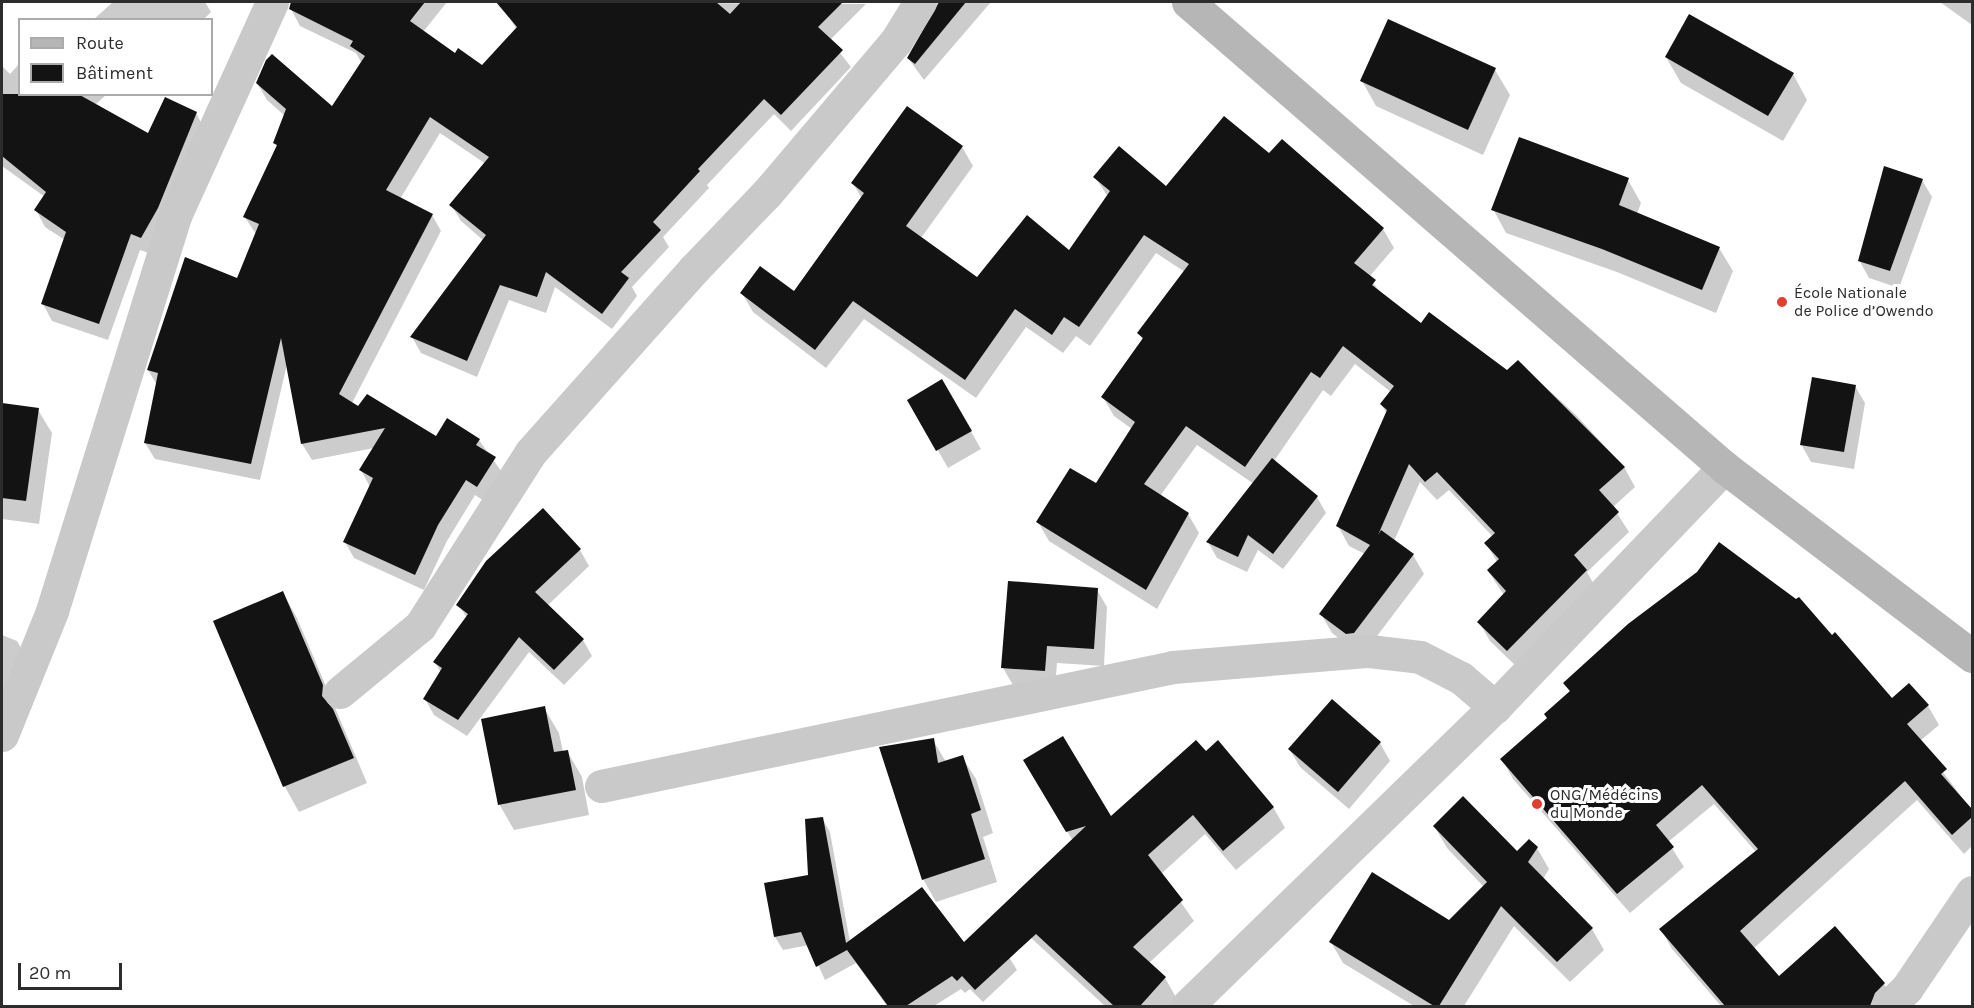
<!DOCTYPE html>
<meta charset="utf-8">
<style>
body{margin:0}
#map{position:relative;width:1974px;height:1008px;overflow:hidden;background:#fff;font-family:Karla,sans-serif}
div>[style]{position:absolute}
[style*='--x']{left:calc(var(--x)*1px);top:calc(var(--y)*1px);width:calc(var(--w)*1px);rotate:calc(var(--a)*1deg)}
.shadow>*{inset:0;background:#0003}
.building>*{inset:0;background:#131313}
.street>*{height:33px;margin:-16.5px;padding:0 16.5px;transform-origin:16.5px;border-radius:16.5px;background:#c9c9c9}
.secondary>*{height:33px;margin:-16.5px;padding:0 16.5px;transform-origin:16.5px;border-radius:16.5px;background:#b6b6b6}
.dots>*{width:16px;height:16px;translate:-50% -50%;box-sizing:border-box;border:3px solid #fff;border-radius:50%}
span{translate:-50% -50%;white-space:nowrap;text-align:center;line-height:1.15;-webkit-text-stroke:6px #fff;paint-order:stroke}
.poi-label{font-size:16px;color:#2c2c2c}
.left{translate:0 -50%;text-align:left}
.frame{position:absolute;inset:0;border:3px solid #2c2c2c;pointer-events:none}
.legend{position:absolute;left:18px;top:18px;width:195px;height:78px;box-sizing:border-box;background:#fff;border:2px solid #ababab;margin:0;padding:8px 10px;list-style:none;font-size:18px;color:#2c2c2c}
.legend li{display:flex;align-items:center;gap:12px;height:30px}
.legend b{width:30px;border:2px solid #ababab}
.scale{position:absolute;left:18px;top:963px;width:104px;height:27px;box-sizing:border-box;border:3px solid #2c2c2c;border-top:0;padding-left:8px;font-size:18px;line-height:21px;white-space:nowrap;color:#2c2c2c;-webkit-text-stroke:4px #fff;paint-order:stroke}
</style>
<div id="map">
<div class="shadow">
<div style="clip-path:polygon(113px 2px,205px 2px,211px 12px,203px 20px,93px 20px)"></div>
<div style="clip-path:polygon(292px 2px,447px 2px,423px 32px,455px 55px,482px 67px,517px 30px,503px 8px,510px 2px,866px 4px,830px 40px,851px 67px,791px 131px,774px 114px,707px 185px,709px 188px,663px 237px,669px 247px,632px 287px,637px 296px,612px 329px,555px 287px,546px 313px,509px 300px,477px 377px,421px 353px,412px 337px,484px 241px,461px 221px,451px 205px,486px 164px,440px 133px,400px 199px,432px 215px,441px 231px,352px 403px,437px 438px,479px 440px,504px 475px,487px 503px,475px 495px,447px 541px,424px 590px,354px 558px,345px 542px,370px 487px,361px 470px,374px 448px,312px 460px,302px 444px,287px 364px,260px 480px,155px 459px,145px 443px,157px 385px,148px 370px,237px 280px,256px 234px,244px 216px,278px 148px,275px 143px,285px 116px,267px 100px,257px 83px,333px 108px,361px 62px,356px 53px,300px 26px,291px 9px)"></div>
<div style="clip-path:polygon(938px 2px,991px 2px,924px 80px,908px 58px,937px 12px)"></div>
<div style="clip-path:polygon(1940px 2px,1972px 2px,1972px 25px)"></div>
<div style="clip-path:polygon(1389px 21px,1495px 70px,1510px 95px,1483px 155px,1376px 106px,1362px 81px)"></div>
<div style="clip-path:polygon(1666px 57px,1793px 74px,1807px 100px,1783px 141px,1681px 83px)"></div>
<div style="clip-path:polygon(20px 63px,20px 94px,107px 94px,95px 105px,149px 136px,196px 113px,205px 130px,151px 254px,140px 250px,108px 340px,52px 321px,43px 304px,65px 240px,45px 227px,36px 210px,45px 197px,2px 166px,2px 66px,10px 74px)"></div>
<div style="clip-path:polygon(1282px 141px,1383px 229px,1394px 248px,1369px 277px,1382px 295px,1422px 325px,1507px 372px,1518px 362px,1576px 415px,1624px 467px,1635px 487px,1613px 507px,1629px 532px,1587px 572px,1597px 590px,1519px 669px,1490px 641px,1479px 622px,1504px 595px,1488px 571px,1497px 562px,1486px 543px,1493px 537px,1449px 490px,1437px 500px,1420px 482px,1394px 541px,1413px 555px,1424px 574px,1365px 652px,1358px 653px,1332px 633px,1321px 614px,1365px 554px,1349px 546px,1338px 526px,1387px 414px,1381px 404px,1391px 392px,1355px 364px,1331px 396px,1323px 390px,1274px 461px,1317px 497px,1326px 513px,1283px 569px,1258px 550px,1247px 572px,1217px 558px,1208px 542px,1254px 484px,1197px 445px,1160px 496px,1188px 514px,1199px 533px,1157px 609px,1049px 541px,1038px 522px,1097px 485px,1132px 429px,1114px 416px,1103px 397px,1143px 341px,1139px 333px,1185px 272px,1156px 253px,1090px 346px,1076px 336px,1063px 353px,1026px 327px,976px 398px,864px 319px,826px 368px,753px 312px,742px 293px,794px 293px,862px 199px,853px 183px,962px 147px,973px 166px,921px 238px,978px 279px,1070px 252px,1108px 197px,1095px 177px,1167px 188px,1269px 155px)"></div>
<div style="clip-path:polygon(1628px 180px,1641px 203px,1637px 214px,1719px 248px,1733px 271px,1716px 313px,1617px 272px,1506px 233px,1493px 209px)"></div>
<div style="clip-path:polygon(1922px 180px,1932px 197px,1899px 288px,1869px 278px,1859px 260px)"></div>
<div style="clip-path:polygon(942px 381px,981px 449px,948px 468px,909px 400px)"></div>
<div style="clip-path:polygon(1855px 386px,1865px 403px,1854px 469px,1811px 462px,1801px 444px)"></div>
<div style="clip-path:polygon(2px 405px,38px 410px,52px 433px,39px 524px,2px 519px)"></div>
<div style="clip-path:polygon(580px 550px,589px 566px,547px 606px,583px 640px,592px 656px,564px 685px,529px 652px,467px 736px,434px 715px,425px 699px,441px 673px,435px 662px,467px 618px,460px 607px)"></div>
<div style="clip-path:polygon(1097px 590px,1107px 607px,1104px 666px,1057px 663px,1055px 688px,1013px 685px,1003px 668px)"></div>
<div style="clip-path:polygon(283px 593px,297px 618px,367px 783px,299px 812px,285px 787px,215px 622px)"></div>
<div style="clip-path:polygon(2px 635px,17px 641px,27px 658px,2px 708px)"></div>
<div style="clip-path:polygon(1565px 684px,1928px 706px,1939px 725px,1920px 741px,1972px 811px,1972px 846px,1964px 854px,1917px 800px,1753px 949px,1778px 978px,1884px 984px,1895px 1004px,1893px 1006px,1721px 1006px,1672px 949px,1661px 929px,1756px 852px,1714px 804px,1668px 842px,1684px 867px,1630px 913px,1513px 779px,1502px 759px,1548px 719px,1570px 692px)"></div>
<div style="clip-path:polygon(1332px 702px,1380px 743px,1390px 761px,1349px 809px,1300px 767px,1290px 750px)"></div>
<div style="clip-path:polygon(544px 708px,559px 733px,563px 752px,567px 751px,582px 777px,589px 815px,514px 830px,499px 804px)"></div>
<div style="clip-path:polygon(933px 740px,946px 762px,962px 757px,976px 779px,993px 833px,983px 837px,997px 882px,936px 902px,923px 879px)"></div>
<div style="clip-path:polygon(1206px 753px,1273px 807px,1285px 828px,1236px 870px,1205px 834px,1161px 874px,1194px 921px,1149px 963px,1165px 978px,1177px 999px,1170px 1006px,1105px 1006px,1017px 925px,1073px 841px,1037px 781px,1111px 818px)"></div>
<div style="clip-path:polygon(822px 818px,830px 832px,850px 942px,964px 945px,1009px 957px,1017px 970px,983px 1002px,970px 989px,965px 993px,961px 989px,934px 1006px,887px 1006px,856px 963px,825px 980px,809px 945px,783px 950px,775px 937px,766px 885px,810px 876px)"></div>
<div style="clip-path:polygon(1434px 826px,1517px 853px,1537px 848px,1549px 869px,1543px 879px,1592px 929px,1604px 950px,1570px 982px,1514px 926px,1464px 1006px,1414px 1006px,1343px 963px,1331px 942px,1449px 922px,1484px 887px,1447px 848px)"></div>
</div>
<div class="building">
<div style="clip-path:polygon(291px 2px,425px 2px,410px 21px,455px 53px,458px 48px,482px 65px,517px 27px,496px 2px,716px 2px,730px 14px,741px 2px,843px 2px,818px 27px,843px 50px,781px 115px,764px 99px,698px 169px,700px 171px,653px 222px,661px 230px,621px 272px,629px 278px,602px 314px,546px 272px,537px 297px,500px 285px,467px 361px,410px 337px,486px 235px,449px 205px,489px 157px,430px 117px,386px 190px,433px 214px,339px 394px,358px 406px,367px 394px,436px 436px,447px 418px,480px 439px,476px 445px,496px 457px,477px 487px,466px 480px,438px 525px,415px 575px,343px 542px,373px 478px,359px 470px,385px 428px,301px 444px,281px 338px,251px 464px,144px 443px,158px 373px,147px 370px,185px 257px,237px 278px,259px 224px,243px 217px,277px 145px,273px 143px,286px 109px,256px 83px,266px 60px,272px 54px,332px 106px,365px 56px,350px 46px,353px 41px,289px 9px)"></div>
<div style="clip-path:polygon(939px 2px,966px 2px,915px 64px,907px 58px)"></div>
<div style="clip-path:polygon(1689px 14px,1794px 73px,1768px 116px,1665px 57px)"></div>
<div style="clip-path:polygon(1388px 19px,1496px 68px,1468px 130px,1360px 81px)"></div>
<div style="clip-path:polygon(2px 94px,78px 94px,148px 133px,165px 97px,197px 112px,158px 208px,141px 238px,131px 234px,99px 324px,41px 304px,66px 232px,34px 210px,46px 192px,2px 156px)"></div>
<div style="clip-path:polygon(907px 106px,963px 146px,906px 226px,977px 277px,1027px 215px,1069px 250px,1110px 191px,1093px 177px,1119px 146px,1166px 186px,1224px 116px,1269px 153px,1282px 139px,1384px 228px,1354px 263px,1376px 280px,1372px 285px,1421px 323px,1429px 312px,1507px 370px,1518px 360px,1625px 467px,1599px 490px,1619px 512px,1574px 555px,1587px 570px,1507px 651px,1477px 622px,1506px 591px,1487px 570px,1499px 559px,1484px 543px,1495px 533px,1437px 472px,1425px 482px,1409px 464px,1378px 535px,1381px 530px,1414px 554px,1354px 633px,1346px 634px,1319px 614px,1370px 545px,1336px 526px,1387px 410px,1380px 404px,1394px 386px,1343px 346px,1320px 378px,1311px 372px,1245px 467px,1186px 426px,1144px 484px,1189px 513px,1146px 590px,1036px 522px,1070px 468px,1096px 483px,1135px 422px,1101px 397px,1143px 338px,1137px 333px,1189px 264px,1144px 235px,1079px 327px,1064px 317px,1052px 335px,1015px 309px,965px 380px,853px 301px,815px 350px,740px 293px,760px 266px,794px 291px,864px 193px,851px 183px)"></div>
<div style="clip-path:polygon(1519px 137px,1629px 178px,1619px 205px,1720px 247px,1702px 290px,1602px 249px,1491px 210px)"></div>
<div style="clip-path:polygon(1884px 166px,1923px 179px,1890px 271px,1858px 261px)"></div>
<div style="clip-path:polygon(1812px 377px,1856px 385px,1844px 452px,1800px 445px)"></div>
<div style="clip-path:polygon(942px 379px,972px 431px,936px 451px,907px 400px)"></div>
<div style="clip-path:polygon(2px 403px,39px 408px,26px 501px,2px 498px)"></div>
<div style="clip-path:polygon(1272px 458px,1318px 496px,1273px 554px,1248px 535px,1238px 557px,1206px 542px)"></div>
<div style="clip-path:polygon(543px 508px,581px 549px,535px 592px,584px 639px,554px 670px,519px 637px,458px 720px,423px 699px,442px 668px,433px 662px,468px 614px,456px 605px,486px 561px)"></div>
<div style="clip-path:polygon(1719px 542px,1796px 599px,1799px 597px,1832px 635px,1835px 632px,1892px 698px,1909px 683px,1929px 705px,1907px 724px,1947px 769px,1941px 774px,1972px 809px,1972px 817px,1952px 835px,1905px 781px,1740px 931px,1779px 976px,1835px 926px,1885px 983px,1875px 993px,1870px 1006px,1725px 1006px,1659px 929px,1758px 849px,1702px 785px,1656px 825px,1674px 847px,1617px 894px,1500px 759px,1547px 718px,1544px 714px,1570px 691px,1563px 683px,1628px 624px,1697px 572px)"></div>
<div style="clip-path:polygon(1008px 581px,1098px 588px,1094px 649px,1047px 646px,1045px 671px,1001px 668px)"></div>
<div style="clip-path:polygon(283px 591px,323px 685px,322px 696px,333px 709px,354px 758px,283px 787px,213px 621px)"></div>
<div style="clip-path:polygon(1332px 699px,1381px 742px,1338px 792px,1288px 749px)"></div>
<div style="clip-path:polygon(545px 706px,554px 752px,568px 750px,576px 790px,498px 805px,481px 719px)"></div>
<div style="clip-path:polygon(1063px 736px,1111px 816px,1196px 740px,1206px 751px,1218px 740px,1274px 807px,1223px 851px,1193px 815px,1148px 855px,1183px 900px,1133px 947px,1166px 977px,1140px 1006px,1114px 1006px,1036px 934px,975px 990px,962px 976px,957px 981px,952px 976px,906px 1006px,888px 1006px,847px 950px,816px 967px,801px 932px,774px 937px,764px 883px,808px 875px,805px 819px,823px 817px,846px 943px,922px 887px,964px 942px,1086px 826px,1066px 832px,1023px 760px)"></div>
<div style="clip-path:polygon(934px 738px,938px 763px,963px 755px,981px 810px,971px 814px,985px 859px,922px 880px,879px 747px)"></div>
<div style="clip-path:polygon(1463px 796px,1517px 851px,1529px 839px,1538px 847px,1528px 862px,1593px 928px,1557px 962px,1501px 906px,1439px 1006px,1434px 1006px,1329px 942px,1372px 872px,1449px 920px,1487px 882px,1433px 826px)"></div>
</div>
<div class="street">
<div style="--x:340;--y:692;--w:104;--a:-39.5"></div>
<div style="--x:420;--y:626;--w:206;--a:-57.5"></div>
<div style="--x:531;--y:452;--w:245;--a:-48.3"></div>
<div style="--x:694;--y:269;--w:105;--a:-46.2"></div>
<div style="--x:767;--y:193;--w:199;--a:-49.7"></div>
<div style="--x:896;--y:41;--w:46;--a:-58.4"></div>
<div style="--x:2;--y:735;--w:134;--a:-68"></div>
<div style="--x:52;--y:611;--w:414;--a:-72.7"></div>
<div style="--x:175;--y:216;--w:235;--a:-65.6"></div>
<div style="--x:601;--y:786;--w:584;--a:-11.75"></div>
<div style="--x:1173;--y:667;--w:197;--a:-4.7"></div>
<div style="--x:1369;--y:651;--w:51;--a:6.7"></div>
<div style="--x:1420;--y:657;--w:46;--a:27.1"></div>
<div style="--x:1461;--y:678;--w:45;--a:40.5"></div>
<div style="--x:1187;--y:1006;--w:429;--a:-44.2"></div>
<div style="--x:1495;--y:707;--w:332;--a:-46.3"></div>
<div style="--x:1888;--y:1006;--w:26;--a:-43"></div>
<div style="--x:1907;--y:988;--w:116;--a:-55.9"></div>
</div>
<div class="secondary">
<div style="--x:1188;--y:2;--w:710;--a:40.94"></div>
<div style="--x:1724;--y:467;--w:312;--a:37.3"></div>
</div>
<div class="dots">
<div style="left:1782px;top:302px;background:#e23e2e"></div>
<div style="left:1537px;top:804px;background:#e23e2e"></div>
</div>
<div class="poi-label">
<span class="left" style="left:1794px;top:302px">École Nationale<br>de Police d’Owendo</span>
<span class="left" style="left:1550px;top:804px">ONG/Médécins<br>du Monde</span>
</div>
<div class="frame"></div>
<ul class="legend">
<li><b style="height:8px;background:#b6b6b6"></b>Route</li>
<li><b style="height:16px;background:#131313"></b>Bâtiment</li>
</ul>
<div class="scale">20 m</div>
</div>
